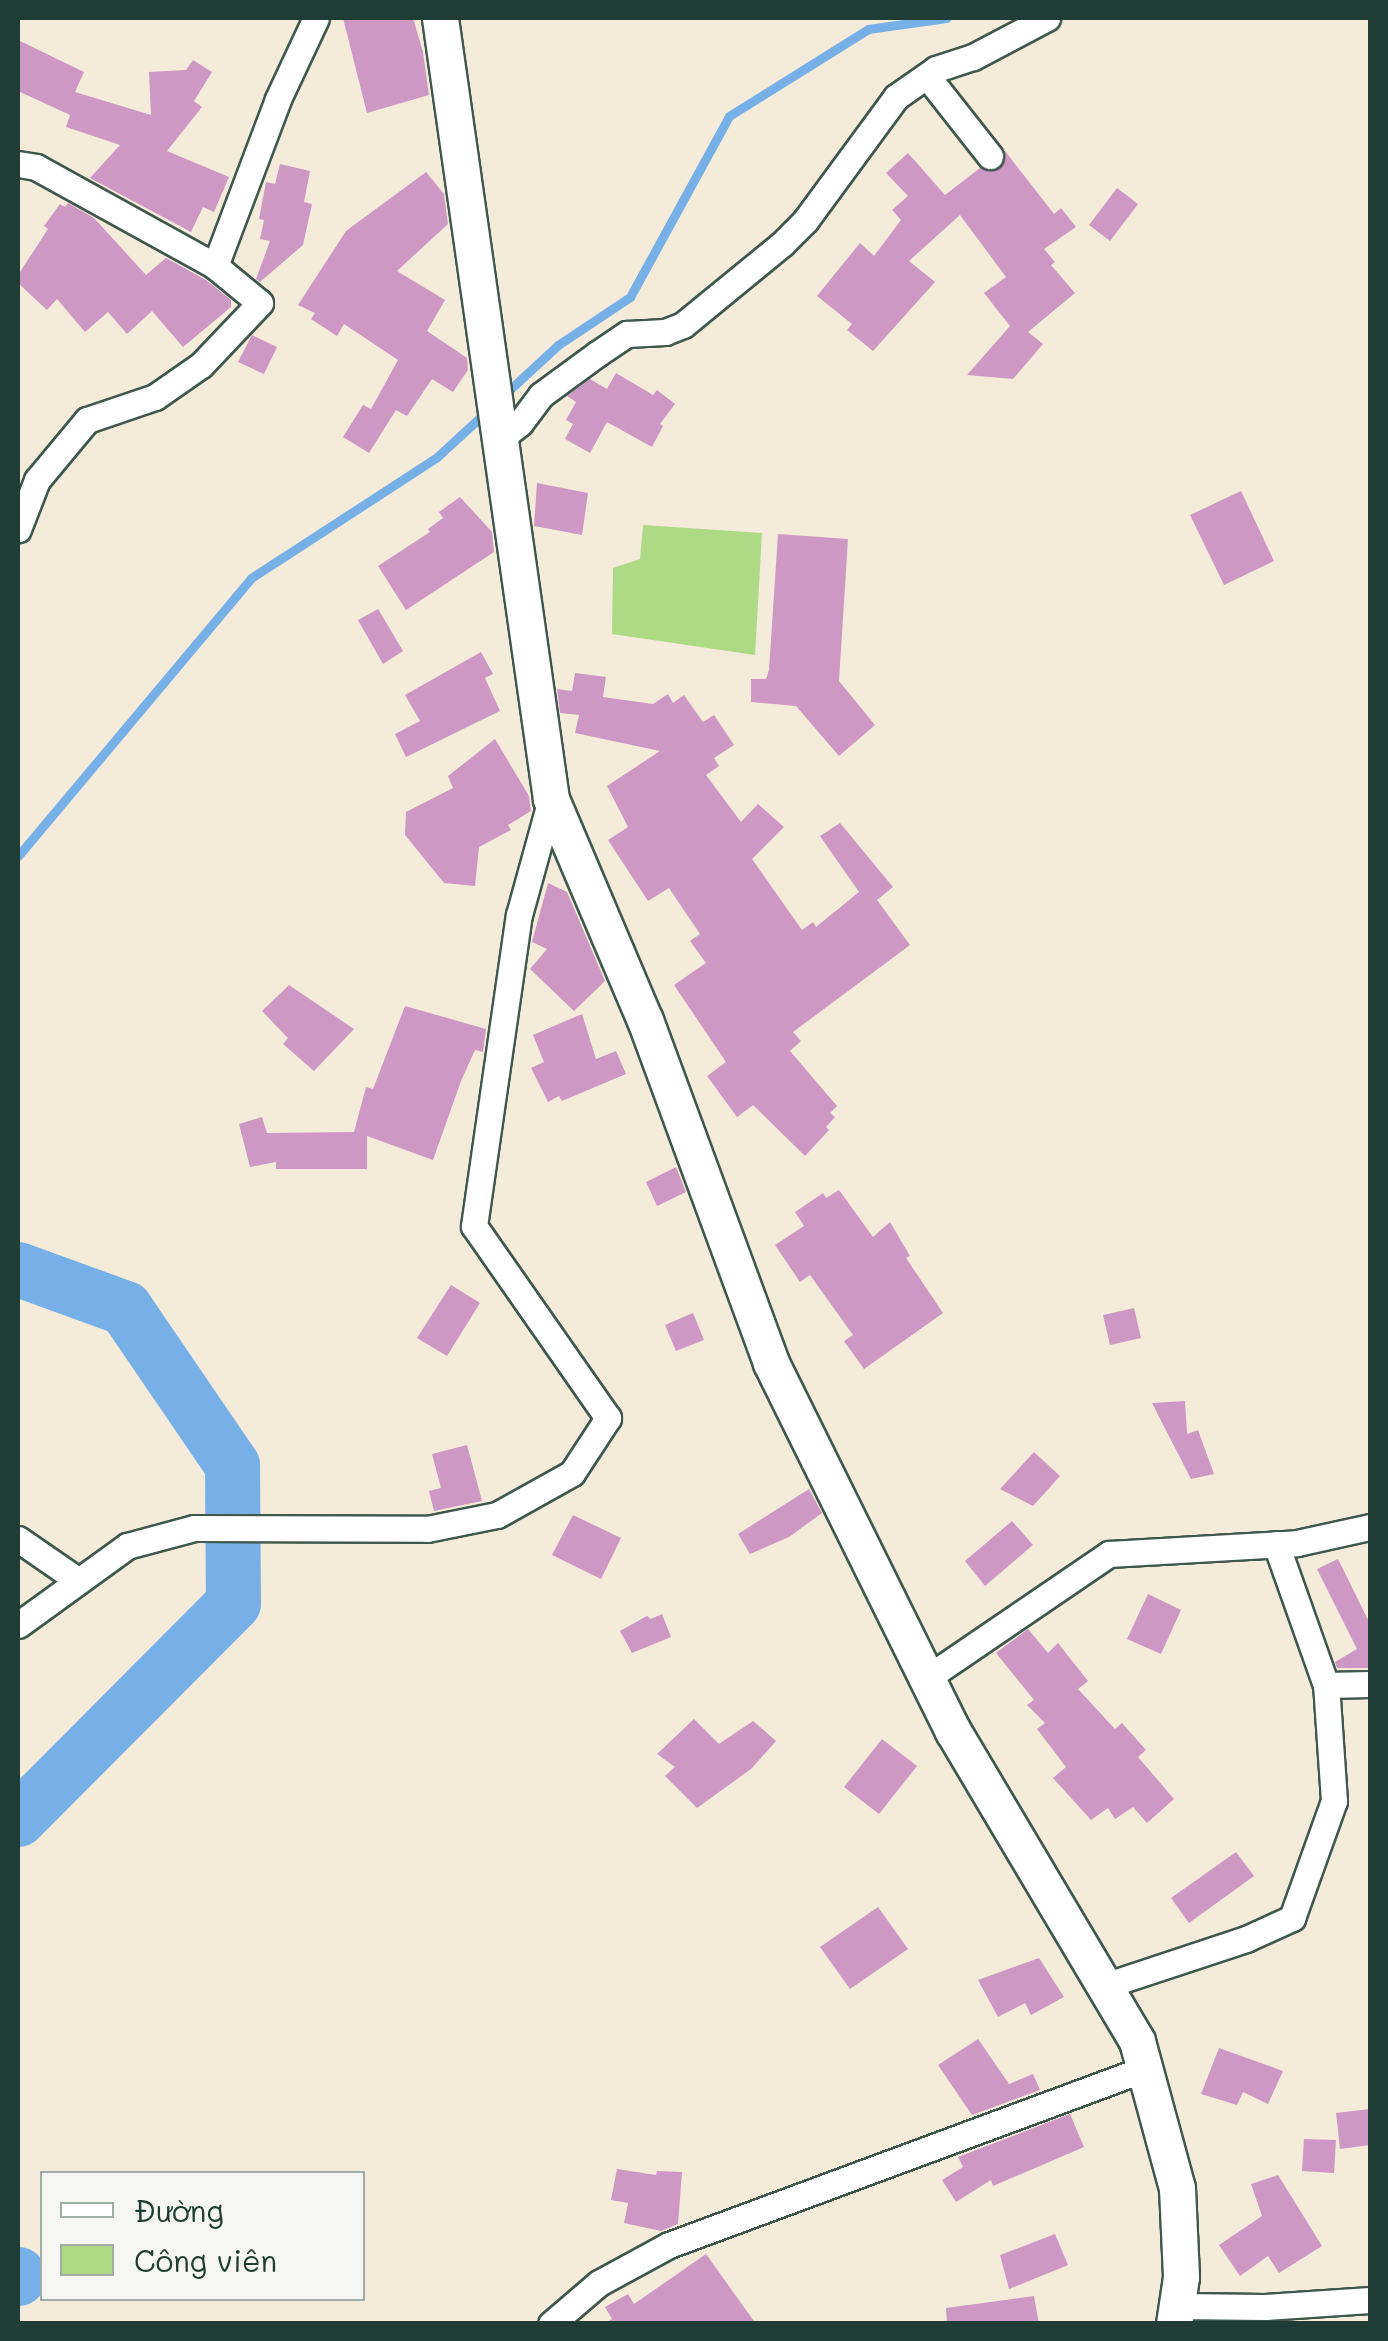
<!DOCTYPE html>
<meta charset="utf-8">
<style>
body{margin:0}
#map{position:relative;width:1388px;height:2341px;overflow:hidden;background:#f4ebda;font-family:Mali,sans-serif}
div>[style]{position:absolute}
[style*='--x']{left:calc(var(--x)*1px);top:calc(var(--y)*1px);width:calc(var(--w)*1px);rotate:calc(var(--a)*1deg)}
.green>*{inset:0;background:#aed985}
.stream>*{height:9px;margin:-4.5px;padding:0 4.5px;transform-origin:4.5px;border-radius:4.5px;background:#77b0e7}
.river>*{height:55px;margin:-27.5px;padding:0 27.5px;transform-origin:27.5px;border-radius:27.5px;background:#77b0e7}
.building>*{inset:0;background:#ce98c4}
.roads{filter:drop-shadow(2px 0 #3f574d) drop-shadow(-2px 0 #3f574d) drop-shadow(0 2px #3f574d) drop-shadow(0 -2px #3f574d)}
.street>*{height:25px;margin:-12.5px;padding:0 12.5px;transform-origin:12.5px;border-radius:12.5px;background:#fff}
.secondary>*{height:35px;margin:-17.5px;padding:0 17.5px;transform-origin:17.5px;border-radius:17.5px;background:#fff}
span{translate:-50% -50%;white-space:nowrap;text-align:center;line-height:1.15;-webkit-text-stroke:8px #f6f6f2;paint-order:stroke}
.frame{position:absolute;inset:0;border:20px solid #1f3d34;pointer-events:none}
.legend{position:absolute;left:40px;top:2171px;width:325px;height:130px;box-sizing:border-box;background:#f6f6f2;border:2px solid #a0aca6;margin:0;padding:12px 18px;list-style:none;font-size:30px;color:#1f3d34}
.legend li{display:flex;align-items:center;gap:20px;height:50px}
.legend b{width:50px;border:2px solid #a0aca6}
</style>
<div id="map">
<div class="green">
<div style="clip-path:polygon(643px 525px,762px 533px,755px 655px,612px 634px,613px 568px,640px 559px)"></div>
</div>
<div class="stream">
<div style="--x:505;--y:394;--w:72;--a:-42.8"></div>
<div style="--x:558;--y:345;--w:87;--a:-33.7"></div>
<div style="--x:630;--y:297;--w:206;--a:-61.3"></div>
<div style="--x:729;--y:116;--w:164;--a:-32"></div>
<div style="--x:868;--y:29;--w:79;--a:-8"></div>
<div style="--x:18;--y:856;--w:363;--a:-50"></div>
<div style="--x:251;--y:578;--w:222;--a:-33"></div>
<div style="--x:437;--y:457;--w:67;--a:-42.6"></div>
</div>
<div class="river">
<div style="--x:18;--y:1269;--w:114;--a:20"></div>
<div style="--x:125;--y:1308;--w:190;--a:55.7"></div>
<div style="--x:232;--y:1465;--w:138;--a:89.6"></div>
<div style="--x:233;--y:1603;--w:305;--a:134.9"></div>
<div style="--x:18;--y:2274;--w:4;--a:90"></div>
</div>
<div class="building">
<div style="clip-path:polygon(343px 18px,413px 18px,423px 52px,429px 95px,367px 113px)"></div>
<div style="clip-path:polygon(18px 40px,84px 72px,75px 92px,151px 115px,149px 72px,186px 70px,193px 60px,212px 72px,194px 101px,202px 107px,167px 151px,229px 177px,214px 212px,203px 207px,191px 232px,90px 178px,120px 145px,66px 127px,70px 115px,18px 91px)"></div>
<div style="clip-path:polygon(1005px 151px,1054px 214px,1061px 208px,1076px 227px,1044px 249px,1055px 262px,1051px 265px,1075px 293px,1028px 332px,1043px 344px,1013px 379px,967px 375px,1010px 326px,984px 293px,1006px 277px,960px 215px,909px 261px,935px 282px,873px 351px,847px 330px,852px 324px,817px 296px,860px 243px,874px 256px,901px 220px,892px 210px,908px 196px,886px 173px,908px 153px,945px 195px,980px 168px,999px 169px)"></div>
<div style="clip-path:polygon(280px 164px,310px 171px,304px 202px,312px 204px,303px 245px,260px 282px,256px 279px,270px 241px,260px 239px,264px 220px,259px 219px,266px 182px,275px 184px)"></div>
<div style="clip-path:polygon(426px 172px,444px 194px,448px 224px,397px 271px,445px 300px,427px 331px,467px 358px,468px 370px,453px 392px,432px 379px,407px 416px,396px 410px,369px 453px,343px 437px,363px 405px,371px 409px,398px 360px,344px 324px,337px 336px,311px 319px,315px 313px,298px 305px,346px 231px)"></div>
<div style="clip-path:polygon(1117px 188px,1138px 204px,1110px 241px,1089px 225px)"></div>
<div style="clip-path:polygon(68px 203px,94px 218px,146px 275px,166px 258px,206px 280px,231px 300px,231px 307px,183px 347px,152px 311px,127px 334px,108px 312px,85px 332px,57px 299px,47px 310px,18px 283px,18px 275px,48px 229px,44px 226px,60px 204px,65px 207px)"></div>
<div style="clip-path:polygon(252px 335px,277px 347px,264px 374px,238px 362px)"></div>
<div style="clip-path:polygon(616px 373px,653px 395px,657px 390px,675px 404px,660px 424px,663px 426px,652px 447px,607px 422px,590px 453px,565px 439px,573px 424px,566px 420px,576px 402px,567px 396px,590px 379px,607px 389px)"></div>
<div style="clip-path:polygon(537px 483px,588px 493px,582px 535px,534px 526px)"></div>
<div style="clip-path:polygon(1241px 491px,1274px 561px,1224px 585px,1190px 515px)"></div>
<div style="clip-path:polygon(460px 497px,492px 532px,494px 552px,406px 610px,378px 566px,430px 532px,428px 529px,443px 518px,439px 512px)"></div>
<div style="clip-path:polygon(778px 534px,848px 539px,839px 681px,875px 725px,839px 756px,796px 706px,751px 702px,751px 679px,766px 679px,769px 670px)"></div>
<div style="clip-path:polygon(378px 609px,403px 651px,383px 664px,358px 620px)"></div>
<div style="clip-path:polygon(481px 652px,493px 674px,485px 678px,500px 711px,406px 757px,395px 734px,420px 721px,405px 695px)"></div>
<div style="clip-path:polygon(575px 673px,606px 677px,603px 697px,653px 704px,668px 694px,673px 703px,684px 695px,703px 722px,714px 715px,734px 745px,714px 758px,719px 766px,706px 775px,741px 822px,758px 804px,784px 827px,752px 859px,802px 930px,813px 922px,816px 927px,859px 892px,820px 836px,840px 823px,893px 887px,877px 900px,910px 945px,793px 1032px,801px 1041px,790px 1051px,837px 1106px,830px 1113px,835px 1117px,826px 1127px,829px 1130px,805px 1156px,753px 1105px,737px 1117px,707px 1076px,726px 1062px,674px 985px,706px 963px,690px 941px,700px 934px,669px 888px,648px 901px,608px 840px,628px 827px,607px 786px,660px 751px,575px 733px,579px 715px,560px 713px,557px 689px,572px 691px)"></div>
<div style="clip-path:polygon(495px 739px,529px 796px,531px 811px,508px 825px,511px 830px,479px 847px,475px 886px,444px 883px,405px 835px,406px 812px,453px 788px,448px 776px)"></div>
<div style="clip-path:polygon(548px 883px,567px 892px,605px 981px,574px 1011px,530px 969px,547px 949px,532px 942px)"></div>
<div style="clip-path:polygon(289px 985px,354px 1029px,314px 1071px,283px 1044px,288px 1038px,262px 1011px)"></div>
<div style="clip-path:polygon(405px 1006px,486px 1029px,483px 1052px,475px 1050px,461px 1081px,433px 1160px,367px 1136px,367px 1169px,276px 1169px,276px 1162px,250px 1167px,239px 1124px,262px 1117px,267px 1133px,354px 1132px,366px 1087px,373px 1089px)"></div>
<div style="clip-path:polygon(582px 1014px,596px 1059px,616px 1051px,626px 1074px,562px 1101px,559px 1096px,548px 1102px,531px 1068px,544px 1062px,533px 1035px)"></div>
<div style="clip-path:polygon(676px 1167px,686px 1192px,657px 1206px,646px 1182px)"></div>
<div style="clip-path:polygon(839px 1190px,873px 1237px,890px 1222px,910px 1256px,906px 1258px,943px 1313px,864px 1369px,844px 1341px,853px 1335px,810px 1275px,800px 1282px,775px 1245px,804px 1226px,795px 1212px,823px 1193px,826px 1198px)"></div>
<div style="clip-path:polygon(451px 1285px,480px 1303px,447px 1356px,417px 1338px)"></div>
<div style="clip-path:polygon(1134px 1308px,1141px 1338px,1110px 1345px,1103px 1315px)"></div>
<div style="clip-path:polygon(693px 1313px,704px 1340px,676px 1351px,665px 1325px)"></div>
<div style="clip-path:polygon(1185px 1401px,1187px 1434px,1198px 1430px,1214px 1474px,1191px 1479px,1152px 1403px)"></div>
<div style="clip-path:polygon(467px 1445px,482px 1501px,434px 1511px,429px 1491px,441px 1488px,432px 1454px)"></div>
<div style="clip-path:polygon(1034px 1452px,1060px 1476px,1033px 1506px,1000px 1489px)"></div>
<div style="clip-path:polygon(809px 1489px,822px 1513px,789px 1537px,750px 1554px,738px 1534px)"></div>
<div style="clip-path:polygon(573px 1515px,621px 1538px,601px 1579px,552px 1555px)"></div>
<div style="clip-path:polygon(1012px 1521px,1033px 1545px,985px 1586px,965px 1561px)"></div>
<div style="clip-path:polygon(1338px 1559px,1370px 1624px,1370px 1668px,1337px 1668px,1335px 1662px,1357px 1649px,1317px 1569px)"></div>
<div style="clip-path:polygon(1148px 1594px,1181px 1610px,1161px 1654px,1127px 1639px)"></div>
<div style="clip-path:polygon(662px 1614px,671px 1637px,632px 1653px,620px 1631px,647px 1616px,651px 1619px)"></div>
<div style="clip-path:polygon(1028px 1629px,1048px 1653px,1058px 1643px,1088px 1681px,1078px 1689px,1115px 1729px,1122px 1723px,1146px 1750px,1138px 1757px,1174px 1799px,1147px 1823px,1133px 1807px,1115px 1819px,1108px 1808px,1091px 1820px,1053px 1778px,1066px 1767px,1037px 1729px,1045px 1723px,1027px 1705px,1034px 1700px,996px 1653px)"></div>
<div style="clip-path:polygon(694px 1719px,719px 1744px,753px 1721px,776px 1741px,751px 1769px,697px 1808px,665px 1776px,675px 1767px,657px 1754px)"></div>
<div style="clip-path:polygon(882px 1739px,917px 1766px,879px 1814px,844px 1787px)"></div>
<div style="clip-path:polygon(1236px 1852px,1254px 1876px,1189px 1923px,1171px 1898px)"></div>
<div style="clip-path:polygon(878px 1907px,908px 1949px,850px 1989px,820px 1947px)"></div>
<div style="clip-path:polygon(1039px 1958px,1064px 1997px,1031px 2015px,1025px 2003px,998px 2017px,978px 1980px)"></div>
<div style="clip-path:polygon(978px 2039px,1009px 2084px,1033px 2074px,1040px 2090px,972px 2115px,938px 2065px)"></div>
<div style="clip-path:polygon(1219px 2048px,1283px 2071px,1268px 2104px,1243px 2092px,1237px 2105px,1201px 2094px)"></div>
<div style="clip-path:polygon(1370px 2109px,1370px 2145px,1340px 2149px,1336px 2113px)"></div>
<div style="clip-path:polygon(1070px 2114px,1084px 2147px,993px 2186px,991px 2180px,956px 2202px,942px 2180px,963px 2167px,958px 2157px)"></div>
<div style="clip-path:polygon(1304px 2139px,1336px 2140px,1334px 2173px,1302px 2171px)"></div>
<div style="clip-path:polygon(617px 2169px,656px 2175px,657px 2171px,682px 2172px,678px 2224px,661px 2231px,624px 2223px,628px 2203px,611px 2200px)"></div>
<div style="clip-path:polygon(1278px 2175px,1322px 2246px,1279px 2273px,1268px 2256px,1240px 2276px,1219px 2245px,1262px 2216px,1251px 2184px)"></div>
<div style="clip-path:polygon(1055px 2234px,1068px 2265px,1009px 2289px,1000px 2255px)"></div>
<div style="clip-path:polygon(706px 2254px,756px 2324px,605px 2324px,612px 2319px,605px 2307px,628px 2294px,634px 2304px)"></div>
<div style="clip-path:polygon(1034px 2296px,1039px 2324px,947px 2324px,946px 2308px)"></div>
</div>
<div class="roads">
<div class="street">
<div style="--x:927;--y:76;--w:102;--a:51.8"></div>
<div style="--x:18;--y:164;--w:18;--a:9"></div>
<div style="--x:36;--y:167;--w:205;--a:28.9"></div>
<div style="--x:215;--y:266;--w:58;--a:39.4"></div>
<div style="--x:260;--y:303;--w:86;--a:133.6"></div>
<div style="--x:201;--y:365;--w:56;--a:145.2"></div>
<div style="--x:155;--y:397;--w:72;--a:161.3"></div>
<div style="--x:87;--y:420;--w:78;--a:129.8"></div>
<div style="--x:37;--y:480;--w:53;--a:111.2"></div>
<div style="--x:215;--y:266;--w:178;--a:-69.3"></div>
<div style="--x:278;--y:99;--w:89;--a:-64.9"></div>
<div style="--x:501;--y:438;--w:24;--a:-38"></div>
<div style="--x:520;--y:423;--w:35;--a:-53"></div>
<div style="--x:541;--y:395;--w:69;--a:-36.2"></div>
<div style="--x:597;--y:354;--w:36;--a:-34"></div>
<div style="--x:627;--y:334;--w:38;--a:-3"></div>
<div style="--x:665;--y:332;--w:19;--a:-21"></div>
<div style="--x:683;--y:325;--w:128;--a:-39.3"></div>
<div style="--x:782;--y:244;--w:33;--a:-45"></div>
<div style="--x:805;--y:221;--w:154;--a:-53.7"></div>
<div style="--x:896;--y:97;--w:49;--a:-35"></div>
<div style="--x:936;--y:69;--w:39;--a:-18"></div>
<div style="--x:973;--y:57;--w:84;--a:-27.8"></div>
<div style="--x:18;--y:1539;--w:70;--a:34.6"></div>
<div style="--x:1276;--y:1544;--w:150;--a:70.5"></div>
<div style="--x:1326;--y:1685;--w:44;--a:-1.3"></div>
<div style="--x:18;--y:1625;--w:135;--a:-35.9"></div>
<div style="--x:127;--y:1546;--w:69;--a:-15"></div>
<div style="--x:194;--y:1528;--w:233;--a:0.2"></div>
<div style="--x:427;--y:1529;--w:71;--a:-11.3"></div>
<div style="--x:497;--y:1515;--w:86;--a:-29.2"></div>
<div style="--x:572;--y:1473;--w:66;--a:-56.8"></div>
<div style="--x:608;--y:1418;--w:234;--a:-124.9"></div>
<div style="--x:474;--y:1226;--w:314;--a:-81.8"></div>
<div style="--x:519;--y:915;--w:120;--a:-74.6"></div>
<div style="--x:927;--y:1678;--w:220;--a:-34.3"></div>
<div style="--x:1109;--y:1554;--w:188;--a:-3.3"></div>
<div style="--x:1297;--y:1543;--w:75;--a:-12.4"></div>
<div style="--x:1104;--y:1986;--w:150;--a:-18.3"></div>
<div style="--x:1246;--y:1939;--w:51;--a:-24.5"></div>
<div style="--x:1292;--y:1918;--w:124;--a:-70.3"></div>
<div style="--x:1334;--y:1801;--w:116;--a:-93.9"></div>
<div style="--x:1177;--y:2306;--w:88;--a:0.7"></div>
<div style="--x:1265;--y:2307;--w:105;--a:-3.8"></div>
<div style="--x:551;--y:2324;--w:63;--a:-40.5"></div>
<div style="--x:599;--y:2283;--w:80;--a:-28.5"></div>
<div style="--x:669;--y:2245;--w:507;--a:-20.33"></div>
</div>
<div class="secondary">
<div style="--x:440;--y:18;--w:789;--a:81.91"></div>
<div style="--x:551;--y:799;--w:240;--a:67"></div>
<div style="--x:645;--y:1020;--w:365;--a:69.8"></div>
<div style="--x:771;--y:1363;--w:411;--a:63.7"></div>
<div style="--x:953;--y:1731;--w:360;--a:59.3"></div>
<div style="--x:1137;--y:2041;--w:152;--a:74.8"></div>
<div style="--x:1177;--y:2188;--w:89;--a:87.4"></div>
<div style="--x:1181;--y:2277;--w:48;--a:98.5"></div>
</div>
</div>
<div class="frame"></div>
<ul class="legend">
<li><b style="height:12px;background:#fff"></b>Đường</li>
<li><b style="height:28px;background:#aed985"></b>Công viên</li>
</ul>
</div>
